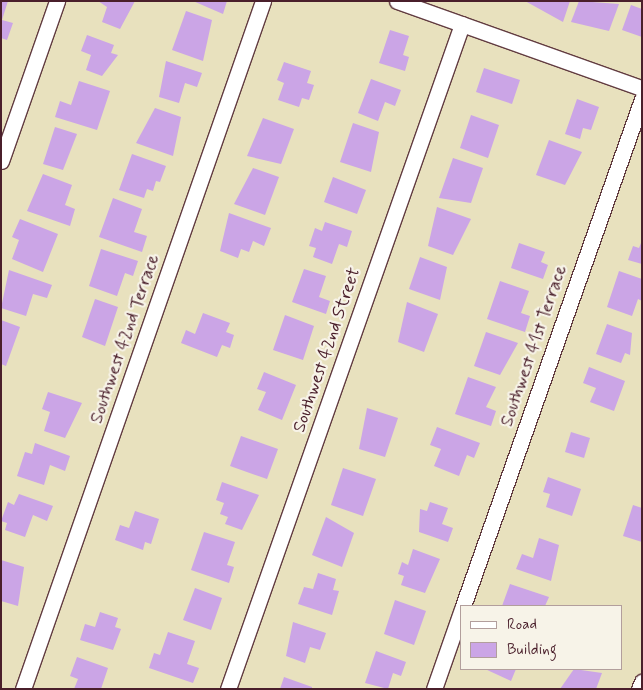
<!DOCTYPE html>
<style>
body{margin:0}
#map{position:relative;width:643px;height:690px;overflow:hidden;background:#e8e1be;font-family:Mynerve,sans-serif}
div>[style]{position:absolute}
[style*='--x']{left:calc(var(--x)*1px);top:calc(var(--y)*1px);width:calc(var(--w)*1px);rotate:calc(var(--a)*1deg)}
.building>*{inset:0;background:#cba5e6}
.roads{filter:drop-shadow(1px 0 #623c41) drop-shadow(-1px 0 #623c41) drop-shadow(0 1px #623c41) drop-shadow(0 -1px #623c41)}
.minor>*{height:15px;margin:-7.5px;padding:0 7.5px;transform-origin:7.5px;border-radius:7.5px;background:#fff}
span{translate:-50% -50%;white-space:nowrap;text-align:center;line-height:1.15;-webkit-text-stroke:4.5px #f7f3e8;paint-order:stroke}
.street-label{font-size:18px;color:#4a1f2b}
.frame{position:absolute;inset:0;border:2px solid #4a1f2b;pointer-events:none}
.legend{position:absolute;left:460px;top:605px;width:162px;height:65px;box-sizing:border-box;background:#f7f3e8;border:1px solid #b29e9c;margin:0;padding:6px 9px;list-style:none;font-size:15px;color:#4a1f2b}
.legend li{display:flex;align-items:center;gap:10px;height:25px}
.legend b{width:25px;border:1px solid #b29e9c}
</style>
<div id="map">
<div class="building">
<div style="clip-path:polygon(1px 1px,8px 1px,2px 20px,13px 23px,7px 40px,1px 38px)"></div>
<div style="clip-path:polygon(98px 1px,135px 1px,120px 29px,102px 22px,107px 7px)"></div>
<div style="clip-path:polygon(193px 1px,227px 1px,223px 14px)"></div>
<div style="clip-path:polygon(525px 1px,570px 1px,563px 22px)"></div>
<div style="clip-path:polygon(579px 1px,619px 4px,609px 31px,571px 22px)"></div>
<div style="clip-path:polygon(631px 5px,642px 9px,642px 37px,622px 30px)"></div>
<div style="clip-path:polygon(186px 11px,212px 20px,203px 61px,172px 50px)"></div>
<div style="clip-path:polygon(390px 30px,409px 36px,403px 55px,409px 57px,405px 71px,379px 63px)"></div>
<div style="clip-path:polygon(87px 35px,114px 45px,111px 53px,118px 55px,102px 76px,86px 70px,91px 55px,81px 51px)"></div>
<div style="clip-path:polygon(166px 61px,202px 73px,197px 87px,185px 83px,179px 103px,159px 97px)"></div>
<div style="clip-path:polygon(284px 62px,311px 71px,307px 83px,314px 85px,309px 100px,302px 98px,299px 107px,278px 100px,284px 83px,277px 80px)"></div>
<div style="clip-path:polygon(484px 68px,520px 80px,512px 104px,476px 92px)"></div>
<div style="clip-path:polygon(371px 79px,401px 90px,395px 106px,385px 102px,378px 121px,358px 113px)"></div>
<div style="clip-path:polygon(79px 81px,110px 91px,97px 130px,55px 117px,60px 101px,71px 105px)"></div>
<div style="clip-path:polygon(577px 99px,599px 107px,591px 130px,583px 128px,580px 139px,565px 134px)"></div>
<div style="clip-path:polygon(155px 108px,181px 117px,173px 156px,136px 143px)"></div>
<div style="clip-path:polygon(471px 115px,499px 125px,488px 158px,460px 148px)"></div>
<div style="clip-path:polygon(263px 118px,294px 129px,281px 164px,247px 156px)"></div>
<div style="clip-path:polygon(353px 123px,379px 132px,371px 172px,340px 162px)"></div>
<div style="clip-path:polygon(55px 127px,77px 134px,63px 170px,43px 164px)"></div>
<div style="clip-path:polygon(549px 140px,582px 152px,565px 185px,536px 175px)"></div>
<div style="clip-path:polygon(132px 154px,166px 166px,160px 182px,156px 181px,153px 191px,147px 189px,144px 198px,119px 190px)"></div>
<div style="clip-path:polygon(453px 158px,483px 168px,471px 203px,439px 198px)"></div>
<div style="clip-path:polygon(253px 168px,279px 177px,265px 215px,234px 204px)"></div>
<div style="clip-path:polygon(43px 174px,72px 185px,65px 205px,75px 209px,70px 226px,27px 211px)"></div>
<div style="clip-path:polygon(333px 177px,366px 190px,357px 214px,324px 202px)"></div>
<div style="clip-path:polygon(113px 198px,142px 209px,134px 232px,147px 236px,142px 252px,99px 237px)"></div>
<div style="clip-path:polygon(437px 207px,471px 219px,453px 255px,428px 246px)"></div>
<div style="clip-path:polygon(229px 213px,271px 228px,264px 246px,253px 241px,249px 252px,241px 249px,238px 258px,220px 251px)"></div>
<div style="clip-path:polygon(20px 219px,58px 234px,43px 272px,12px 259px,19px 240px,12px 237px)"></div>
<div style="clip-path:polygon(325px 222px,352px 231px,347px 247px,339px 244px,332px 264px,313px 257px,316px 248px,309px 246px,315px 228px,322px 231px)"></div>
<div style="clip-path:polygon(519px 243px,545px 252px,541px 262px,548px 265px,543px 279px,511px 268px)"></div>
<div style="clip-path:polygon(641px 243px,642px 243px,642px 264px,628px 260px,633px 246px,639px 248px)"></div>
<div style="clip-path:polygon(101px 249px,138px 261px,133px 276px,125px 273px,117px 296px,89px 286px)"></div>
<div style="clip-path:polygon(420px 257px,447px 267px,440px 300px,409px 289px)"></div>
<div style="clip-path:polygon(304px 269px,326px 276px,319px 297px,330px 301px,326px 314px,292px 302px)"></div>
<div style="clip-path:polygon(9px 270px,52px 285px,47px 298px,33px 294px,26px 316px,1px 308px)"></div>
<div style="clip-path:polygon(619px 271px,642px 279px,642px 301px,638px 299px,632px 316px,607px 307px)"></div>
<div style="clip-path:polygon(500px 281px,529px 291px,521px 313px,530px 316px,525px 332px,487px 319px)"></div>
<div style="clip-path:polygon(95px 299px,118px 307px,105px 346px,82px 337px)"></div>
<div style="clip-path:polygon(407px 302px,438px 314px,424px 352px,398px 342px)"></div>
<div style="clip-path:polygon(203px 313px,230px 323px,226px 332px,234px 335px,230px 348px,222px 345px,217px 357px,181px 343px,186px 330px,195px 334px)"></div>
<div style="clip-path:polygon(285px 315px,314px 326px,303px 360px,273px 350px)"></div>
<div style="clip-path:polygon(1px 320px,20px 327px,6px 366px,1px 364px)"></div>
<div style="clip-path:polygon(607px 324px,632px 333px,630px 355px,625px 353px,621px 363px,596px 354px)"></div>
<div style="clip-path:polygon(486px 332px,518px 343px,500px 375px,474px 366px)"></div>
<div style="clip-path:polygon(589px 367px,625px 381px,614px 411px,590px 402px,596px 388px,583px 383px)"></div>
<div style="clip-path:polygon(264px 372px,296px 385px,282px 420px,258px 410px,266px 392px,257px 389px)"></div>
<div style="clip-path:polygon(468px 377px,496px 387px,486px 407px,496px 411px,491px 426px,455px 414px)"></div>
<div style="clip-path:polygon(48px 392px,82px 403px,65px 438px,44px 431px,50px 412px,42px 409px)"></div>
<div style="clip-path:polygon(367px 408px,398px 418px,385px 457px,359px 449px)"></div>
<div style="clip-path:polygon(437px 427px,480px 443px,474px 458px,467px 455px,459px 476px,434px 466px,441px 449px,430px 445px)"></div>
<div style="clip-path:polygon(571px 432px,590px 438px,584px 458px,565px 452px)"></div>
<div style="clip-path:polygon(241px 436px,278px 449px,267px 479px,230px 466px)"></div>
<div style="clip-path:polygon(35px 443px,70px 456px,65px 471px,50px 465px,44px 485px,17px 476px,25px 452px,32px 454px)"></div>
<div style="clip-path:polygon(343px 468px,376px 479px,363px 516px,331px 505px)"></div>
<div style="clip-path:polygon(548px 477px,581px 489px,572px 516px,546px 507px,550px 494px,543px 492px)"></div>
<div style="clip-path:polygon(222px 482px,259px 495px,242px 530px,225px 524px,228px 517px,220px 514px,224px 503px,216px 500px)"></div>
<div style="clip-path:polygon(19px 494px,53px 506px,47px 521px,33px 515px,25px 537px,5px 530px,7px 523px,1px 521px,8px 502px,14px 505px)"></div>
<div style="clip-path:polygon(430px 502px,448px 508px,442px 524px,453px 528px,448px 542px,419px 532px,420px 509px,427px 511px)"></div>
<div style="clip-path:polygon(633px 505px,642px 508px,642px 542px,623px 536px)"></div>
<div style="clip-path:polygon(135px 511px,159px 519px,151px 544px,145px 542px,143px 550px,115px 540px,120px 525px,129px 528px)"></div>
<div style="clip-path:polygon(326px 517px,354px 533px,342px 567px,312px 555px)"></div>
<div style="clip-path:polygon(204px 532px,235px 542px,227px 565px,234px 567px,229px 583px,191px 570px)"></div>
<div style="clip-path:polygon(539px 538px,559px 545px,551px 581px,516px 569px,522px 554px,533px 558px)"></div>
<div style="clip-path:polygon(413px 549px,440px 559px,425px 593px,401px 585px,404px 576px,398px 574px,402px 562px,408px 565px)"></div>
<div style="clip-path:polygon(1px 560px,24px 567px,18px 606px,1px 601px)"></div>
<div style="clip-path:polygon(318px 573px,336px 579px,333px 590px,339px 591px,332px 615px,298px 604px,304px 587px,313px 589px)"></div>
<div style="clip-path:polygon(510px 584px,549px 597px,545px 606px,502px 606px)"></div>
<div style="clip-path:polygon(195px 588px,222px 598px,211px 630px,183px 620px)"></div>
<div style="clip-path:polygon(395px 600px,426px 611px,414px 645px,384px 634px)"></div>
<div style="clip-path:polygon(100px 612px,118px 618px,115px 627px,121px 629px,113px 650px,80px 640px,85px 624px,95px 627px)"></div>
<div style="clip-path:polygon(293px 622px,326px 633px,320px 650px,310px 647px,305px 663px,286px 656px)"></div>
<div style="clip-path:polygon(168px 632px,195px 641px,187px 664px,199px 668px,193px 683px,149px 668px,154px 653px,160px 655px)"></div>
<div style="clip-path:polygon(376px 651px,406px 662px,401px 676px,393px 673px,388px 689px,365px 683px)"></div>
<div style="clip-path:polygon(77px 657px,108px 668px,101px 689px,74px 689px,78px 679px,70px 676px)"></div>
<div style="clip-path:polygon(485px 669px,516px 669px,511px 681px)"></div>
<div style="clip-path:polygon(574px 669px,602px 673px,596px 689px,560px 689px)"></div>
<div style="clip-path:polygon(284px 677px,312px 687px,312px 689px,280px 689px)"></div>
</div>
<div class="roads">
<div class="minor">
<div style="--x:397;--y:1;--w:260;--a:19.6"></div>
<div style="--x:1;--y:161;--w:170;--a:-70.7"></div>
<div style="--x:463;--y:606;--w:538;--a:-70.55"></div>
<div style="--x:23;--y:689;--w:729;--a:-70.77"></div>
<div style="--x:228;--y:689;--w:705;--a:-70.61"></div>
<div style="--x:434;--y:689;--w:85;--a:-70.7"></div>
<div style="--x:639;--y:689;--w:8;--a:-67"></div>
</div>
</div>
<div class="street-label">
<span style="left:125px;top:339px;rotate:-71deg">Southwest 42nd Terrace</span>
<span style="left:534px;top:346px;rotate:-71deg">Southwest 41st Terrace</span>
<span style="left:327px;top:350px;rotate:-71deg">Southwest 42nd Street</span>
</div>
<div class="frame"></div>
<ul class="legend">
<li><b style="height:6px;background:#fff"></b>Road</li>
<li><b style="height:14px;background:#cba5e6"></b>Building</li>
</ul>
</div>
